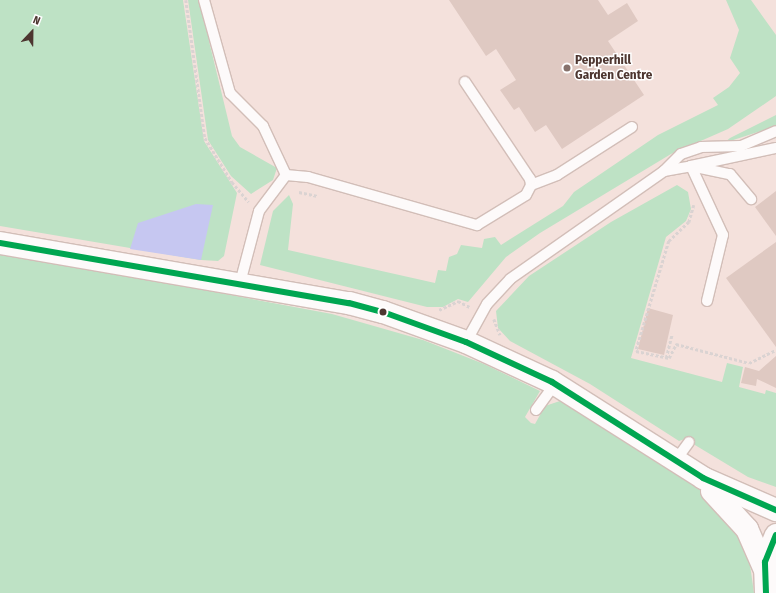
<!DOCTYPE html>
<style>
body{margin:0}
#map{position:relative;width:776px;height:593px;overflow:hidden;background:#f4e1dc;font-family:"Fira Sans Condensed",sans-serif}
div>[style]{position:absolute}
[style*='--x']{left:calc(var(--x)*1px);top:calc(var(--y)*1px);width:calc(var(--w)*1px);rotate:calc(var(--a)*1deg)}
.green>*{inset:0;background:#bee2c5}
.water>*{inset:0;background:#c6c7f1}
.building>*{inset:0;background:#dfc9c2}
.path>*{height:2.5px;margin-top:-1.25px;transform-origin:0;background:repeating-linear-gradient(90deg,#dad3d2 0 3px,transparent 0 5px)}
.roads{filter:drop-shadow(1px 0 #d2beb8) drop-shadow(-1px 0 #d2beb8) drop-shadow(0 1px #d2beb8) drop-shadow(0 -1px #d2beb8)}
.lane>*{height:10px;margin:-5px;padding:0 5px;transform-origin:5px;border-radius:5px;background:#fdfafa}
.secondary>*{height:22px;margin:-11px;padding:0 11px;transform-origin:11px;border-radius:11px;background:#fdfafa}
.bus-1>*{height:6px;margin:-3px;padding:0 3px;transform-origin:3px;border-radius:3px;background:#00a651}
.dots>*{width:11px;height:11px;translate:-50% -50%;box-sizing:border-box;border:2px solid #fff;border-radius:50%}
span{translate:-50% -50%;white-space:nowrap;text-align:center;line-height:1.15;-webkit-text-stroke:3px #fff;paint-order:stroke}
.poi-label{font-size:13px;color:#4d3630;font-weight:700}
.left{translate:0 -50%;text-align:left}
.north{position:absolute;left:12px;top:12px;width:40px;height:40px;-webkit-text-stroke:3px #fff;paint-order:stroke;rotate:22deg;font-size:11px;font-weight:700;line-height:16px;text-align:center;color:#4d3630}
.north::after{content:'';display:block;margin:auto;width:14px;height:18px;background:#4d3630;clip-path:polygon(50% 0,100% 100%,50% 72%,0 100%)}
</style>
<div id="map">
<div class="green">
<div style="clip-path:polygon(0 0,183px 0,204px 141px,237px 193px,224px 256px,218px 261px,201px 260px,0 226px)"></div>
<div style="clip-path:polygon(188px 0,203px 0,209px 41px,232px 136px,240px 147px,277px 168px,273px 180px,251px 194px,231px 176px,208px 140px)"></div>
<div style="clip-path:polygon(726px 0,751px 0,776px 35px,776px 96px,728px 129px,671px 154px,540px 233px,506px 257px,468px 302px,458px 299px,443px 307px,427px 307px,260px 265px,273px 211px,289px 195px,293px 204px,288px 250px,435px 283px,438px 270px,446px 271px,449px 257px,457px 254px,461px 245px,482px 248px,484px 239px,495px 237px,501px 245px,563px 206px,574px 192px,658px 135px,718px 105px,713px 98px,729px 87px,740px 73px,730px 58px,739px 30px)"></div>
<div style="clip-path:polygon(776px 115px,776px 126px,724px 143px,730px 138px)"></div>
<div style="clip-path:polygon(677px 185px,688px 192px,691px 209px,686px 221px,666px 237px,631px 358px,722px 382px,727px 363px,743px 367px,739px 387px,765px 394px,766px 390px,776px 393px,776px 487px,748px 477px,685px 439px,679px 441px,590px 384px,510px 341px,498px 328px,496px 311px,529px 276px,611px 222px)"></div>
<div style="clip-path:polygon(0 252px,332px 314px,423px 340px,484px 364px,540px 391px,525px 417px,531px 423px,535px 424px,545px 406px,560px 401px,702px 489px,739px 530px,749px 558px,754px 593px,0 593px)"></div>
</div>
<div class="water">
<div style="clip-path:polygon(196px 204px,213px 205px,201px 260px,130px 249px,138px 223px)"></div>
</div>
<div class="building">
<div style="clip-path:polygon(449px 0,598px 0,608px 15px,627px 3px,638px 21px,608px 41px,644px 95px,562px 149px,546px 125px,535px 132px,519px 107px,514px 110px,500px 90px,516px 80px,496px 49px,486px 56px)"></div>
<div style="clip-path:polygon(776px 191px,776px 236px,755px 207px)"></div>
<div style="clip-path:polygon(776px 242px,776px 347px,726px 278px)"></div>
<div style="clip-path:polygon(648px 308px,673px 315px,664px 355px,638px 349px)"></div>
<div style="clip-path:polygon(776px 356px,776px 388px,757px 379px,756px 386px,741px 383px,745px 367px,759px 371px)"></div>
</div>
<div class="path">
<div style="--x:186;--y:0;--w:139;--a:82.2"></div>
<div style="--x:205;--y:138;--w:52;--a:58.5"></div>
<div style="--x:232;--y:182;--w:26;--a:50"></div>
<div style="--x:299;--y:192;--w:19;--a:12"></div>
<div style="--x:694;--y:205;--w:18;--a:106"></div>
<div style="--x:689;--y:222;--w:28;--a:136"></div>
<div style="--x:669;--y:241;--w:115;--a:106.7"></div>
<div style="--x:636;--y:351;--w:34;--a:12"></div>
<div style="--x:669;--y:358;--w:16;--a:-63"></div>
<div style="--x:676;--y:344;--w:75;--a:14.6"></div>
<div style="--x:749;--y:363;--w:30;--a:-26"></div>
<div style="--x:439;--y:310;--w:21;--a:-25"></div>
<div style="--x:458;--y:301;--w:13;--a:27"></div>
<div style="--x:494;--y:319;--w:17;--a:69"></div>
<div style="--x:666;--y:358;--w:25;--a:-76"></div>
</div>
<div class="roads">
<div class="lane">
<div style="--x:204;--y:0;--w:97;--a:74.4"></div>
<div style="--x:230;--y:93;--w:47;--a:45"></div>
<div style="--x:263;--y:126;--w:54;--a:64.9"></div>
<div style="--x:664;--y:171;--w:24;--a:-45"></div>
<div style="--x:681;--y:154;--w:21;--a:-19"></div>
<div style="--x:701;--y:147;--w:40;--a:-1.4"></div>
<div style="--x:741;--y:146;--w:38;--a:-23"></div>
<div style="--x:531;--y:185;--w:28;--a:-21"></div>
<div style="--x:557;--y:175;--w:89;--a:-32.6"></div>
<div style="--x:240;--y:283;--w:74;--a:-75.2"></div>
<div style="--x:259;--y:211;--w:45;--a:-53.1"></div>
<div style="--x:286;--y:175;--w:22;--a:5"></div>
<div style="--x:308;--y:177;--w:176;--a:15.9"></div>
<div style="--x:477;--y:225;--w:57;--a:-31.5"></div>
<div style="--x:526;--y:195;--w:11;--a:-63"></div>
<div style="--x:531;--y:185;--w:6;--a:-99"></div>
<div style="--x:530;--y:179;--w:117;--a:-123.8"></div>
<div style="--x:707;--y:301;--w:68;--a:-76.4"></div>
<div style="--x:723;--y:235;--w:76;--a:-114.9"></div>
<div style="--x:691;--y:166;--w:87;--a:-12"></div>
<div style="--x:466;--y:342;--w:43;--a:-61.1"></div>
<div style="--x:487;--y:304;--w:34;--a:-47"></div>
<div style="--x:510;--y:279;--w:188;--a:-35"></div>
<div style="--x:664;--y:171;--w:27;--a:-10"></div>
<div style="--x:691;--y:166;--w:40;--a:12"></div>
<div style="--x:730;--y:174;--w:33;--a:50"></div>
<div style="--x:536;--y:410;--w:32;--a:-54"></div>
<div style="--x:676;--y:460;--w:22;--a:-54"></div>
</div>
<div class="secondary">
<div style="--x:0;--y:243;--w:354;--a:9.8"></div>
<div style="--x:349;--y:303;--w:35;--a:15"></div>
<div style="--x:383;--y:312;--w:88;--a:19.9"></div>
<div style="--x:466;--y:342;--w:95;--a:24.9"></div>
<div style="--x:552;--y:382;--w:179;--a:32.4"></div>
<div style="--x:703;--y:478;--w:80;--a:23.7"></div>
<div style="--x:712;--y:491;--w:52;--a:47.4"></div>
<div style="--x:747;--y:529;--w:43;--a:66.4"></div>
<div style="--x:766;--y:593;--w:31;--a:-92"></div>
<div style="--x:765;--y:562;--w:29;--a:-68"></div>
</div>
</div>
<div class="bus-1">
<div style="--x:0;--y:243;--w:354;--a:9.8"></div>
<div style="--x:349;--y:303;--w:35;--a:15"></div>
<div style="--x:383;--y:312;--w:88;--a:19.9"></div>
<div style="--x:466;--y:342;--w:95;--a:24.9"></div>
<div style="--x:552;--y:382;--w:179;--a:32.4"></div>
<div style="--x:703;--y:478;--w:80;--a:23.7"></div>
<div style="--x:766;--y:593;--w:31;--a:-92"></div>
<div style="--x:765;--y:562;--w:29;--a:-68"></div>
</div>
<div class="dots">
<div style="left:567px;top:68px;background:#87726c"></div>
<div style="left:383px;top:312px;background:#4d3630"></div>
</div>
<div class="poi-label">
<span class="left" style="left:575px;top:68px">Pepperhill<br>Garden Centre</span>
</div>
<div class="north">N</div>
</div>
